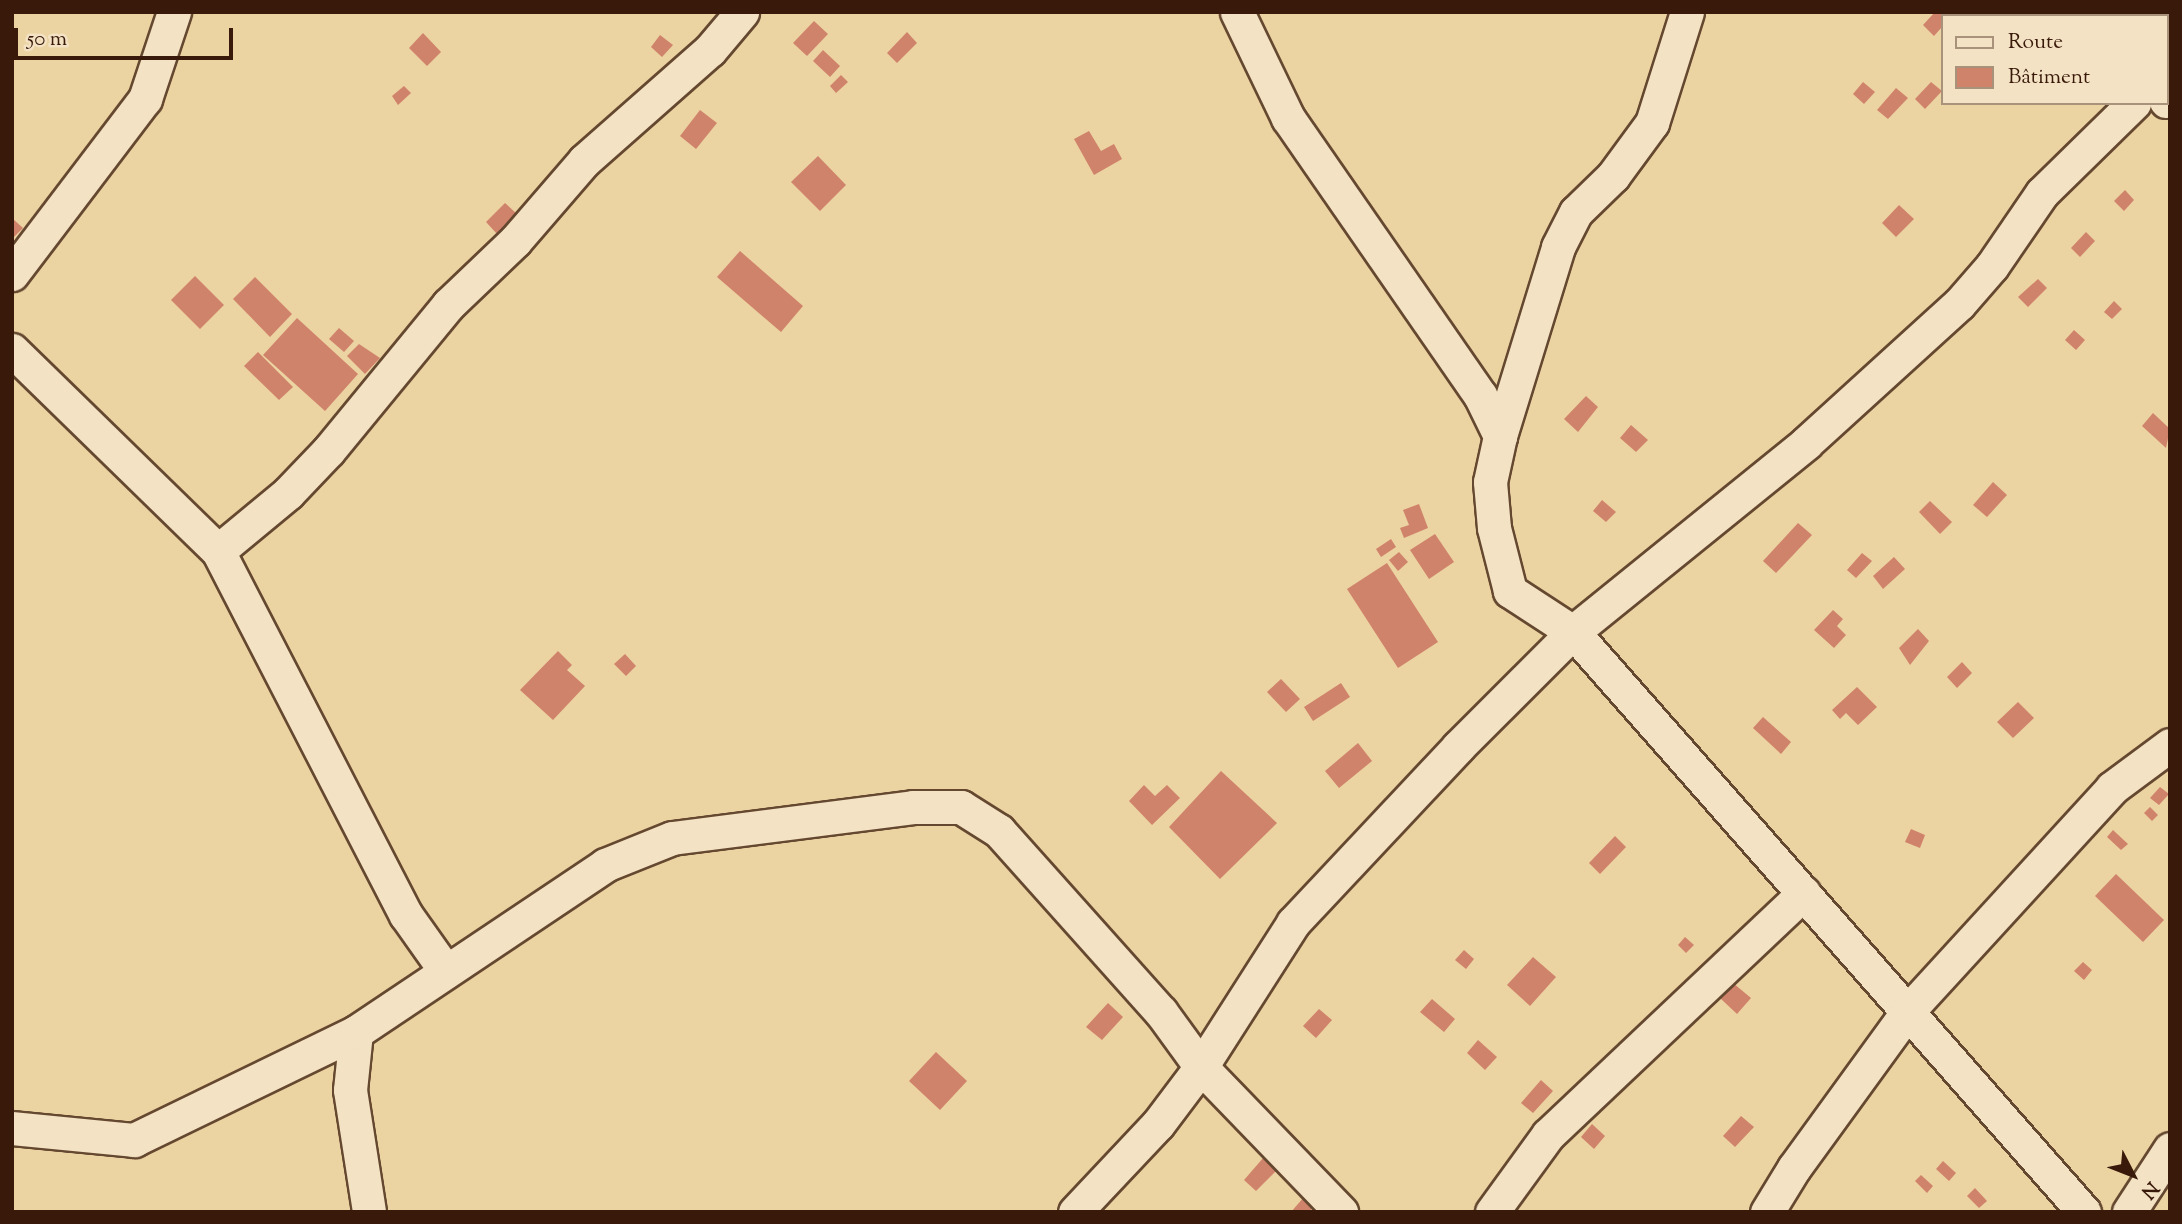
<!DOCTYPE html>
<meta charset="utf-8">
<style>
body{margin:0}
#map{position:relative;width:2182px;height:1224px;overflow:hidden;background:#ecd3a2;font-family:"Sorts Mill Goudy",serif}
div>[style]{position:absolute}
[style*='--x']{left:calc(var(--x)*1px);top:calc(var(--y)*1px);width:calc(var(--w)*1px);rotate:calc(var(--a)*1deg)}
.building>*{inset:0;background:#d0836b}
.roads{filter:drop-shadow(2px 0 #654830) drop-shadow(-2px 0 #654830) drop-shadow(0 2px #654830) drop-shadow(0 -2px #654830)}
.street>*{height:33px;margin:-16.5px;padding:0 16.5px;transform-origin:16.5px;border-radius:16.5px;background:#f3e2c3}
span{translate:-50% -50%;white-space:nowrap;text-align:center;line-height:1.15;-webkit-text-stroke:5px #f3e2c3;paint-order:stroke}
.frame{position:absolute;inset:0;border:14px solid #38190a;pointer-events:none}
.legend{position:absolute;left:1941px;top:14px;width:228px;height:91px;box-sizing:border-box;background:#f3e2c3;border:2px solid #a89279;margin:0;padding:9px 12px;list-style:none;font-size:21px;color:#38190a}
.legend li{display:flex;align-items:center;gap:14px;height:35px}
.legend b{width:35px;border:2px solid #a89279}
.north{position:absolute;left:2098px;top:1140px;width:70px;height:70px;-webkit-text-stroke:5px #f3e2c3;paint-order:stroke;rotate:132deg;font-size:19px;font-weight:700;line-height:28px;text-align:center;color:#38190a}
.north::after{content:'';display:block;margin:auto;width:24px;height:32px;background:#38190a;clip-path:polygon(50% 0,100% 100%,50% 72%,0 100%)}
.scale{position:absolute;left:14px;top:28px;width:219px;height:32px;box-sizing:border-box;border:4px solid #38190a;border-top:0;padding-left:9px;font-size:21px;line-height:24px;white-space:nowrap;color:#38190a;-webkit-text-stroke:5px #f3e2c3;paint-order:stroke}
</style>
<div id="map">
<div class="building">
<div style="clip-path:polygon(1935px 12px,1950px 16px,1942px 16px,1942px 27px,1934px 36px,1923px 25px)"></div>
<div style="clip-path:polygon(814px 21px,828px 34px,807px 56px,793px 43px)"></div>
<div style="clip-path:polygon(907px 32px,917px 43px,897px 63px,887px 53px)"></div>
<div style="clip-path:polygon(423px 33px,441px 52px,427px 66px,409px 48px)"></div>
<div style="clip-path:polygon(660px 35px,673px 45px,662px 57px,651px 47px)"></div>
<div style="clip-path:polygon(823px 50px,840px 66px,830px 77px,813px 61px)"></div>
<div style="clip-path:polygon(841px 75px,848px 82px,836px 93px,830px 86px)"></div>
<div style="clip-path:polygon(1863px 82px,1875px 92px,1864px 104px,1853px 94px)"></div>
<div style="clip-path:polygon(1931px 82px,1942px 91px,1925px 109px,1915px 99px)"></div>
<div style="clip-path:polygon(404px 86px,411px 93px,398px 105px,392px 96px)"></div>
<div style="clip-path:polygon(1896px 88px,1908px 98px,1888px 119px,1877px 110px)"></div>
<div style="clip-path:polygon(700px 110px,717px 123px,696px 149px,680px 136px)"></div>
<div style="clip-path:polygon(1089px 131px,1101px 151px,1114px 144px,1122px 159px,1094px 175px,1074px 139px)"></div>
<div style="clip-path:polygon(818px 156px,846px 185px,820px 211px,791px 182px)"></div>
<div style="clip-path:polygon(2125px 190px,2134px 200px,2124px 211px,2114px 201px)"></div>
<div style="clip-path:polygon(505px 203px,518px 215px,498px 235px,486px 222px)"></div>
<div style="clip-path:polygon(1899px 205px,1914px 219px,1896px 237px,1882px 223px)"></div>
<div style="clip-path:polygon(12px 218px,23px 228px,12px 239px)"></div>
<div style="clip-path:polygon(2086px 232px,2095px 241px,2080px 257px,2071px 248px)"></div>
<div style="clip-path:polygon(740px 251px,803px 306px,781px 332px,717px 277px)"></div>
<div style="clip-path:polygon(195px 276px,224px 305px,200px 329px,171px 300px)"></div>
<div style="clip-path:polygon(255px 277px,292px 314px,270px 337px,233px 299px)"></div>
<div style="clip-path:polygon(2038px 279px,2047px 288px,2028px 307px,2018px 297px)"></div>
<div style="clip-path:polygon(2114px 301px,2122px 309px,2112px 319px,2104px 312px)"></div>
<div style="clip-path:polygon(297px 318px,358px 374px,325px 411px,263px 355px)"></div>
<div style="clip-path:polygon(339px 328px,354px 341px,344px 352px,329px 339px)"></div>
<div style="clip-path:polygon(2074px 330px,2085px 340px,2076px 350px,2065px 340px)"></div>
<div style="clip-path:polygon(359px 344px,380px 358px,365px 374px,347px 356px)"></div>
<div style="clip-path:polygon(258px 352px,293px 387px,279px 400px,244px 366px)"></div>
<div style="clip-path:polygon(1586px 396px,1598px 407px,1578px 432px,1564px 419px)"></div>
<div style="clip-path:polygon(2153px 413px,2170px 429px,2166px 448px,2142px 426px)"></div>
<div style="clip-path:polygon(1631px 425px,1648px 440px,1636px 452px,1620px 438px)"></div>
<div style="clip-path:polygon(1993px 482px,2007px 495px,1987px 517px,1973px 505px)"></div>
<div style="clip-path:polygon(1602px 500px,1616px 512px,1606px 522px,1593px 511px)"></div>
<div style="clip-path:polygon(1930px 501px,1952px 522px,1940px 534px,1919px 512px)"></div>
<div style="clip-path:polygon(1419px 504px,1428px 528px,1404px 538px,1400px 528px,1409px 525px,1403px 510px)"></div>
<div style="clip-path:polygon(1798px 523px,1812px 535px,1776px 573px,1763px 561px)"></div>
<div style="clip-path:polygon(1435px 534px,1454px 562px,1429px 579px,1410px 550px)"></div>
<div style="clip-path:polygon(1391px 539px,1396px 547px,1381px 557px,1376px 549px)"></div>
<div style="clip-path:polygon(1399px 552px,1408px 562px,1398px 571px,1389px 560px)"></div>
<div style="clip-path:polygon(1862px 553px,1872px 561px,1856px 578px,1847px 570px)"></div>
<div style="clip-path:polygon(1894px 557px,1905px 569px,1883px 589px,1873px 576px)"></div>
<div style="clip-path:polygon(1387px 563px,1438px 642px,1398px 668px,1347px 589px)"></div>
<div style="clip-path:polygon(1833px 610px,1843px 619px,1837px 626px,1846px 635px,1834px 648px,1814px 630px)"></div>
<div style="clip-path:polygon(1918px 629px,1929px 641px,1910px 665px,1899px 648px)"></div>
<div style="clip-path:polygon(558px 651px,572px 665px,567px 670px,585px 686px,553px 720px,520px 690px)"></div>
<div style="clip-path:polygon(625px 654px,636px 666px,626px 676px,614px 664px)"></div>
<div style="clip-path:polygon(1962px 662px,1972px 673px,1957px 688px,1947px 677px)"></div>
<div style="clip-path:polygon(1281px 679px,1300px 699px,1286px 712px,1267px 692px)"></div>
<div style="clip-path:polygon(1341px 683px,1350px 697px,1313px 721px,1304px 707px)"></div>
<div style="clip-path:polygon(1857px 687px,1877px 707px,1858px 725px,1846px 713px,1840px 719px,1832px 710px)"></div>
<div style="clip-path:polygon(2018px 702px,2034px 718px,2013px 738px,1997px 722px)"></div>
<div style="clip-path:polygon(1763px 717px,1791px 742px,1781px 754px,1753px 728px)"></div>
<div style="clip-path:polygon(1358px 743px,1372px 761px,1339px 788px,1325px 771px)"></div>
<div style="clip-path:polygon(1221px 771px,1277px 823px,1220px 879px,1169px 827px)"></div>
<div style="clip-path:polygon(1144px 785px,1155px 796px,1167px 785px,1180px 798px,1152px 825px,1129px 801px)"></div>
<div style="clip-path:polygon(2160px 787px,2169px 794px,2159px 805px,2150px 798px)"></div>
<div style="clip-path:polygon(2150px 807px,2158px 815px,2152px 821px,2144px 813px)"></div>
<div style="clip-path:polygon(1911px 829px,1925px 835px,1920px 848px,1905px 842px)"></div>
<div style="clip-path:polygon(2113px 830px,2128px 844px,2121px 850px,2107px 837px)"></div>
<div style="clip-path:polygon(1615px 836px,1626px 847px,1600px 874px,1589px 863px)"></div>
<div style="clip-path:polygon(2116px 874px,2164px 920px,2143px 942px,2095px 896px)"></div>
<div style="clip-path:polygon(1685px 937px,1694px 945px,1686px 953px,1678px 945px)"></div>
<div style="clip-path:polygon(1464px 950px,1474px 959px,1466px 969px,1455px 960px)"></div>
<div style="clip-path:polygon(1533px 957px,1556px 977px,1530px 1006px,1507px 985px)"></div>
<div style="clip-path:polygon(2083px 962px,2092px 970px,2084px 980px,2074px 971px)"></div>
<div style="clip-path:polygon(1733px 983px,1751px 998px,1737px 1014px,1720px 998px)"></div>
<div style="clip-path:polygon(1432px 999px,1455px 1019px,1444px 1032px,1420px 1012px)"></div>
<div style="clip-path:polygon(1108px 1003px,1123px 1017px,1102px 1040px,1086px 1027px)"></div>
<div style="clip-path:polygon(1319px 1009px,1332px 1020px,1316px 1038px,1303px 1026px)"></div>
<div style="clip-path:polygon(1478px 1040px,1497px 1057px,1485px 1070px,1467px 1053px)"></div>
<div style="clip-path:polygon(936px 1052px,967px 1081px,940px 1110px,909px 1081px)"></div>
<div style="clip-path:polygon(1541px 1080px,1553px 1091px,1533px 1113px,1521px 1103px)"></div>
<div style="clip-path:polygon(1741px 1116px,1754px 1127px,1735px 1147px,1723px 1136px)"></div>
<div style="clip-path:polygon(1592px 1124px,1605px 1136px,1594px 1149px,1581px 1137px)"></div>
<div style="clip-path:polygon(1264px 1157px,1278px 1169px,1256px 1191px,1244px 1180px)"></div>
<div style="clip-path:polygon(1943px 1161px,1956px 1173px,1949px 1181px,1936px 1169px)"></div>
<div style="clip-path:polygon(1921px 1175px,1933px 1186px,1927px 1193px,1915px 1181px)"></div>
<div style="clip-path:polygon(1975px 1188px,1987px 1201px,1979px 1208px,1967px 1196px)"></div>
<div style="clip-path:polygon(1304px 1197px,1314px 1206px,1309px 1212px,1291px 1212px)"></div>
</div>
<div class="roads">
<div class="street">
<div style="--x:1237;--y:12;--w:118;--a:64.3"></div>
<div style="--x:1288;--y:118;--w:337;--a:55.3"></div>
<div style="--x:1480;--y:395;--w:46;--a:64"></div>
<div style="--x:1500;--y:436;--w:47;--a:102.3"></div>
<div style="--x:1490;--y:482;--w:46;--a:85"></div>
<div style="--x:1494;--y:528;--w:65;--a:75.7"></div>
<div style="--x:1510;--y:591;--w:75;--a:33.1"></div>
<div style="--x:1573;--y:632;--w:773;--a:48.62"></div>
<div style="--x:2166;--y:62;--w:6;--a:-51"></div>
<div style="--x:2166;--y:101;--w:4;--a:-14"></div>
<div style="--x:12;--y:274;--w:220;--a:-52.8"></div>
<div style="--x:145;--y:99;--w:92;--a:-71.6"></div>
<div style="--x:12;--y:350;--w:288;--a:44.3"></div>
<div style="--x:218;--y:551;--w:410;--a:62.7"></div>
<div style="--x:406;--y:915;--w:67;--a:54.7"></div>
<div style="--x:1500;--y:436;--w:198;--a:-72.9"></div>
<div style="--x:1558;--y:247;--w:39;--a:-63"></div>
<div style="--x:1576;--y:212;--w:52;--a:-44.2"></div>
<div style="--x:1613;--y:176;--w:66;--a:-53.7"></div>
<div style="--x:1652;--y:123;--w:116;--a:-72.5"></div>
<div style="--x:218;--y:551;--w:91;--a:-39.6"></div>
<div style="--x:288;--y:493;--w:59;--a:-46.4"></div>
<div style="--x:329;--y:450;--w:188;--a:-50.6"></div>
<div style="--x:448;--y:305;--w:93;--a:-43.7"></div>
<div style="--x:515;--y:241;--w:106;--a:-49.2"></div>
<div style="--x:584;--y:161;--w:168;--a:-41.4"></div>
<div style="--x:710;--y:50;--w:50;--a:-49.9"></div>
<div style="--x:356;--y:1032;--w:58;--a:95.9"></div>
<div style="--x:350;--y:1090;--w:123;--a:81.1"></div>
<div style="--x:12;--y:1128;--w:123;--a:5.6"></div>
<div style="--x:134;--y:1140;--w:247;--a:-25.9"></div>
<div style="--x:356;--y:1032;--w:300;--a:-33.8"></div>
<div style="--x:605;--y:865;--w:72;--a:-21.9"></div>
<div style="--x:672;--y:838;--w:243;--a:-7.3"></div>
<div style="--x:913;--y:807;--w:48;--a:0"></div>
<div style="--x:961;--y:807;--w:45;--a:32.3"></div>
<div style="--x:999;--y:831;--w:243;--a:48.2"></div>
<div style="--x:1161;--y:1012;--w:68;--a:54"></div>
<div style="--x:1201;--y:1067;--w:202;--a:46"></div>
<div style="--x:1075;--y:1212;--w:121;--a:-46.7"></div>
<div style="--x:1158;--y:1124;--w:71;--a:-53"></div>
<div style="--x:1201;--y:1067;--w:171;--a:-57.4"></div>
<div style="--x:1293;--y:923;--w:241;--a:-46.8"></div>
<div style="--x:1458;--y:747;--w:163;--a:-45"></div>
<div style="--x:1573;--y:632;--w:300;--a:-39"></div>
<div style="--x:1806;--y:443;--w:207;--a:-42.3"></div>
<div style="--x:1959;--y:304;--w:50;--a:-49"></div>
<div style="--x:1992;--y:266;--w:88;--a:-55.6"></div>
<div style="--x:2042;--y:193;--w:129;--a:-44.4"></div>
<div style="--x:1492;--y:1212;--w:95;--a:-54"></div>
<div style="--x:1548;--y:1135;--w:352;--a:-43.4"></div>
<div style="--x:1767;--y:1212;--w:52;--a:-58.5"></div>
<div style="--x:1794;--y:1168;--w:194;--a:-54"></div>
<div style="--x:1908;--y:1011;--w:302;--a:-47.5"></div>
<div style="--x:2112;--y:788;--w:72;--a:-36.6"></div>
<div style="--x:2129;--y:1212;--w:75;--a:-56.9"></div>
</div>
</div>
<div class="frame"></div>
<ul class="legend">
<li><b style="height:9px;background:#f3e2c3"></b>Route</li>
<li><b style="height:19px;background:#d0836b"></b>Bâtiment</li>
</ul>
<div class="north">N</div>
<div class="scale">50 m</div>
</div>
